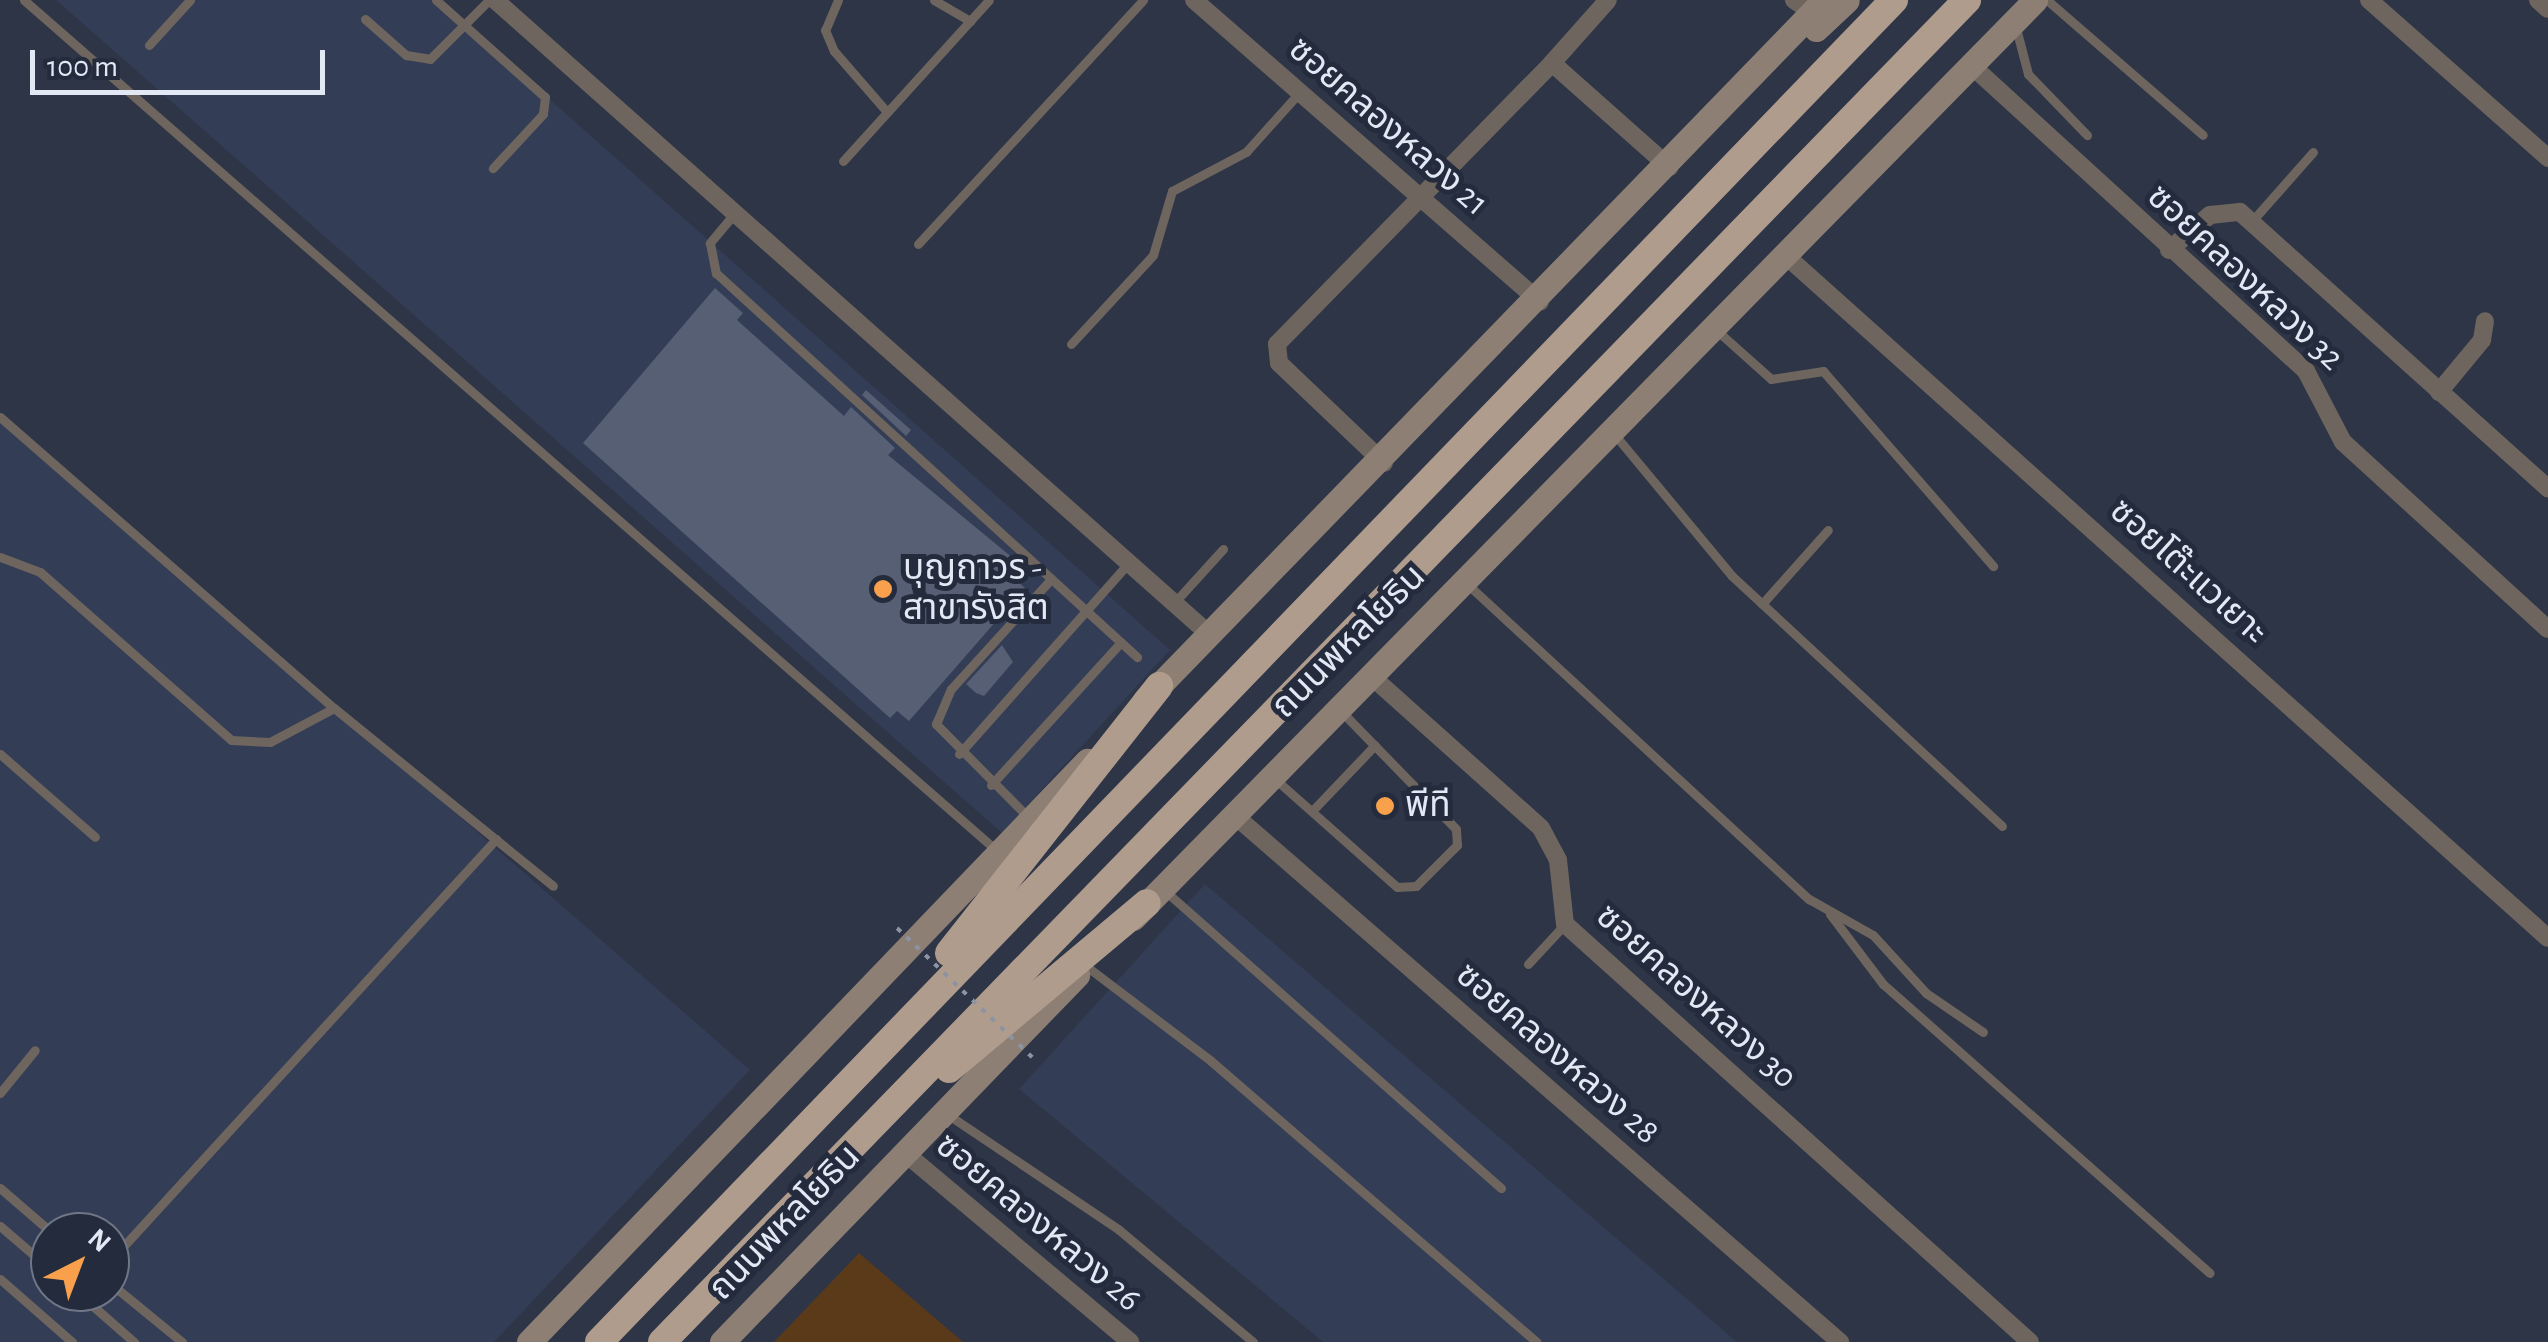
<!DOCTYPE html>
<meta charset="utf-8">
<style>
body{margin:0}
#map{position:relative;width:2548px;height:1342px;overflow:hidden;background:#2d3547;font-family:"Alegreya Sans","Noto Sans Thai",sans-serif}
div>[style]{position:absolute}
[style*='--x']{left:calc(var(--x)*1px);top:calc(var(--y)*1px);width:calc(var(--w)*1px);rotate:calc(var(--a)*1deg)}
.built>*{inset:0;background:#333d56}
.green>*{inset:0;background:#5b3a1a}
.building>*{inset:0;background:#565f73}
.service>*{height:9px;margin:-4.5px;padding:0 4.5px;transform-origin:4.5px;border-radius:4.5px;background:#6e655e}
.minor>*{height:18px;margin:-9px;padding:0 9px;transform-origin:9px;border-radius:9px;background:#6e655e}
.secondary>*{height:25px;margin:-12.5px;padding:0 12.5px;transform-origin:12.5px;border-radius:12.5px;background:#8d7f74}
.trunk>*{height:28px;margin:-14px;padding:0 14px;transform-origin:14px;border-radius:14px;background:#b09c8c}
.path-bridge>*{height:4px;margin-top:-2px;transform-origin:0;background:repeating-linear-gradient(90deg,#8c93a2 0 5px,transparent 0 13px)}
.dots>*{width:28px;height:28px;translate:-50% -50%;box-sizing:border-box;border:5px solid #232b3d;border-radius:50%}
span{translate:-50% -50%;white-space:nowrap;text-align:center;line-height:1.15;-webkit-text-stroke:10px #232b3d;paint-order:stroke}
.street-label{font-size:35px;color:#e2e8f4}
.poi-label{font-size:35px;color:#e2e8f4}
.left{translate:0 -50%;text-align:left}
.north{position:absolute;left:30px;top:1212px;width:100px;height:100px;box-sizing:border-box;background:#232b3d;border:2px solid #6f7786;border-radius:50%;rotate:42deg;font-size:28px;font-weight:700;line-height:40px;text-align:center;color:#e2e8f4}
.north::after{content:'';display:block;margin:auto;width:35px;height:45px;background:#f8a04b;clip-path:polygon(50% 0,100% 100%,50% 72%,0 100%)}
.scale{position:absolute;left:30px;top:50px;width:295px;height:45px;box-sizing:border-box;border:5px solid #e2e8f4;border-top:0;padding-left:12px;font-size:30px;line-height:35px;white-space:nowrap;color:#e2e8f4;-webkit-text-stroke:8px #232b3d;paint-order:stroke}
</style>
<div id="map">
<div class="built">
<div style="clip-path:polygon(56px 0,438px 0,1170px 650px,1002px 833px)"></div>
<div style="clip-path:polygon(evenodd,0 415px,750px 1070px,494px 1342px,0 1342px,0 415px,50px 1232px,110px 1232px,110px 1292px,50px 1292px,50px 1232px)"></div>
<div style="clip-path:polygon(1205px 884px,1737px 1342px,1323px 1342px,1019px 1089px)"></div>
</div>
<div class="green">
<div style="clip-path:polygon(859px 1253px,963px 1342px,774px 1342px)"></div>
</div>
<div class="building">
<div style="clip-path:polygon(715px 288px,743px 313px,737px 320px,844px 416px,851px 407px,895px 448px,888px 455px,1025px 568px,1015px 579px,1025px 588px,909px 721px,897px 711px,890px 718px,583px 443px)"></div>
<div style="clip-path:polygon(866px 390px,911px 430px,906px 436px,862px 395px)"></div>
<div style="clip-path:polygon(1002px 645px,1013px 662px,984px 696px,976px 693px,966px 684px)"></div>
</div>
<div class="service">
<div style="--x:24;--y:0;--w:1293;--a:41.17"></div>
<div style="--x:436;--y:0;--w:146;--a:41.7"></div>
<div style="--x:545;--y:97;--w:17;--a:97"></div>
<div style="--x:543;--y:114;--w:74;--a:132.8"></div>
<div style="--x:838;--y:0;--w:33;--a:113"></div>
<div style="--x:825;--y:30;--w:23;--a:67"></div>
<div style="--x:834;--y:51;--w:81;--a:49"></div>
<div style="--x:934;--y:0;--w:42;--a:30.3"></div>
<div style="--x:2047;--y:0;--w:206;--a:40.9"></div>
<div style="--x:365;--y:19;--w:55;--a:41.3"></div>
<div style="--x:406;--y:55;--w:24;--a:9"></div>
<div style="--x:430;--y:59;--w:83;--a:-45"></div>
<div style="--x:2016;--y:28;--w:48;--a:75.4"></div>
<div style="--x:2028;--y:74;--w:85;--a:46"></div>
<div style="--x:149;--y:45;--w:61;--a:-47.7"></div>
<div style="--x:843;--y:161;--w:217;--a:-47.8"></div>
<div style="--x:734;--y:214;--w:38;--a:130"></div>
<div style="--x:710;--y:243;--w:31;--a:79"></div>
<div style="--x:716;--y:273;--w:570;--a:42.37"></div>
<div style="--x:2252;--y:221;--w:92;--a:-48.5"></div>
<div style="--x:918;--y:244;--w:332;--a:-47.3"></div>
<div style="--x:1714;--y:328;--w:76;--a:41.8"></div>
<div style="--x:1771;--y:379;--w:53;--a:-8.7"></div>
<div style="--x:1823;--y:371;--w:259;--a:48.9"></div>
<div style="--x:1071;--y:344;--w:121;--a:-47.3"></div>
<div style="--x:1153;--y:255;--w:67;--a:-73.5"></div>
<div style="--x:1172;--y:191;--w:84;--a:-27.8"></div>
<div style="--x:1246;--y:152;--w:79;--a:-48.1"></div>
<div style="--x:0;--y:417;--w:443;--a:41.1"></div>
<div style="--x:1615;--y:435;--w:183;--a:50.3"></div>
<div style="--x:1732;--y:576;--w:368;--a:42.8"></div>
<div style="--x:0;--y:557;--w:43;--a:20.6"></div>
<div style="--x:40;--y:572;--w:254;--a:41.3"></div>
<div style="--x:231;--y:740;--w:39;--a:3"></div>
<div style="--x:270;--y:742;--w:72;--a:-28"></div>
<div style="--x:334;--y:708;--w:282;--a:39.1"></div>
<div style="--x:1465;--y:582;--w:468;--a:42.7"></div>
<div style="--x:1809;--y:899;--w:73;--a:29.4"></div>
<div style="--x:1873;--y:935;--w:79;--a:47.6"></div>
<div style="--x:1926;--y:993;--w:69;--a:34.4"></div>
<div style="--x:1174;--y:603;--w:73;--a:-47.8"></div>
<div style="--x:1762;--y:604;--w:99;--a:-48.3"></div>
<div style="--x:0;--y:754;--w:126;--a:41.1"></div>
<div style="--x:959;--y:754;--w:253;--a:-48.4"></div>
<div style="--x:1275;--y:779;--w:163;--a:41.5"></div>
<div style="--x:1397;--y:887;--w:19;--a:-3"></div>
<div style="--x:1416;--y:886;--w:58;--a:-45"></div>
<div style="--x:1457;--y:845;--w:16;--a:-94"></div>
<div style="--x:1456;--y:829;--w:168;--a:-134.3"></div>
<div style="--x:991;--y:785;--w:193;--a:-47.7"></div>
<div style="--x:1312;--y:811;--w:91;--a:-46.3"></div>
<div style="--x:1030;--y:819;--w:134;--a:-134.7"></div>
<div style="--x:936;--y:724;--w:38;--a:-67"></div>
<div style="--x:951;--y:689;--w:149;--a:-47.7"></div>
<div style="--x:1164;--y:890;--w:450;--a:41.5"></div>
<div style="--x:1830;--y:914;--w:88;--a:52.9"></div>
<div style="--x:1883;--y:984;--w:436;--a:41.5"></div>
<div style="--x:1528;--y:964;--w:54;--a:-47.2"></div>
<div style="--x:1086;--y:966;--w:157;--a:37.2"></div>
<div style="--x:1211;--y:1061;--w:430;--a:40.8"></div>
<div style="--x:0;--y:1093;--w:55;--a:-50.9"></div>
<div style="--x:947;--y:1114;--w:206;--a:33.9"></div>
<div style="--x:1118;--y:1229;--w:176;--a:39.9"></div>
<div style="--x:0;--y:1188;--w:67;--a:40.8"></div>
<div style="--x:0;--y:1226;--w:66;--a:40.7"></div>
<div style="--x:110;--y:1261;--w:572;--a:-47.55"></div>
<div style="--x:0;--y:1279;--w:96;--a:41.2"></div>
<div style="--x:110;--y:1283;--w:93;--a:39.3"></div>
<div style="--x:77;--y:1292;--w:76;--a:41.3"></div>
</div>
<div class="minor">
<div style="--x:495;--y:0;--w:956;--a:41.61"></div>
<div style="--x:1194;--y:0;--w:459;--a:41.1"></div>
<div style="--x:1794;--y:0;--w:22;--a:34"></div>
<div style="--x:2369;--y:0;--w:239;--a:41.4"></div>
<div style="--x:2538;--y:0;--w:13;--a:42"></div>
<div style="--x:1552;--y:63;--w:84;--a:-48.4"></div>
<div style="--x:1971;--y:65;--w:454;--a:42.4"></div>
<div style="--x:2306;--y:371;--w:80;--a:62.5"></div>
<div style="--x:2343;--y:442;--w:277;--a:42.4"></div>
<div style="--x:2169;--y:250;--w:54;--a:-40.5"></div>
<div style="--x:2210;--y:215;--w:30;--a:-6"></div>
<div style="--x:2240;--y:212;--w:414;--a:41.9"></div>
<div style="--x:1784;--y:254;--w:1025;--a:41.84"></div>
<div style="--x:2439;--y:392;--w:67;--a:-50.4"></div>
<div style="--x:2482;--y:340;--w:19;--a:-81"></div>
<div style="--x:1384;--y:463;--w:145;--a:-136.4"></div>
<div style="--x:1279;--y:363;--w:19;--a:-96"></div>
<div style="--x:1277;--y:344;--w:393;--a:-45.6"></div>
<div style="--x:1552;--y:63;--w:157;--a:41.6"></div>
<div style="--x:1370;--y:675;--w:229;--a:41.8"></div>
<div style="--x:1541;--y:828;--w:36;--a:62"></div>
<div style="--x:1558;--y:860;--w:64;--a:83.8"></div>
<div style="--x:1565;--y:924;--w:625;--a:41.95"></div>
<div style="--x:1233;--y:814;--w:805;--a:41.02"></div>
<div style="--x:905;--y:1153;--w:294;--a:40"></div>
</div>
<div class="secondary">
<div style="--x:1816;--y:29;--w:42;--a:-43.1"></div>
<div style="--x:1145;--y:700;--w:975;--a:-45.87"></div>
<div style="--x:1133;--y:918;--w:1287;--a:-45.5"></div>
<div style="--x:529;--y:1342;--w:806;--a:-46.16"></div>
<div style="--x:722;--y:1342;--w:511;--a:-45.95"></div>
</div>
<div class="trunk">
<div style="--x:949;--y:953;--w:340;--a:-51.8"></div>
<div style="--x:949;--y:1069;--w:258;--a:-40"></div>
<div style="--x:599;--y:1342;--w:1865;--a:-46.02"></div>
<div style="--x:662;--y:1342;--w:1872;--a:-45.8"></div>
</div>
<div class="path-bridge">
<div style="--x:897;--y:928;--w:187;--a:43.7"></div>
</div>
<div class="dots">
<div style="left:883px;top:589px;background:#f8a04b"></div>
<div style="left:1385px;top:806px;background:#f8a04b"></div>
</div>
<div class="street-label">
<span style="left:1388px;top:127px;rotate:41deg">ซอยคลองหลวง 21</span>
<span style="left:2245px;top:278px;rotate:43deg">ซอยคลองหลวง 32</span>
<span style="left:2188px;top:572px;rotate:42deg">ซอยโต๊ะแวเยาะ</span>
<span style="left:1349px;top:642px;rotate:-45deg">ถนนพหลโยธิน</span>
<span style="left:1696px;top:997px;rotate:42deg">ซอยคลองหลวง 30</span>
<span style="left:1557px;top:1054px;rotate:41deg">ซอยคลองหลวง 28</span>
<span style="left:785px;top:1223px;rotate:-46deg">ถนนพหลโยธิน</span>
<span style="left:1038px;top:1223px;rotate:40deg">ซอยคลองหลวง 26</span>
</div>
<div class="poi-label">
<span class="left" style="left:903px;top:589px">บุญถาวร -<br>สาขารังสิต</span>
<span class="left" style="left:1405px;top:806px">พีที</span>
</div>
<div class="north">N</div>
<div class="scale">100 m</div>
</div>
